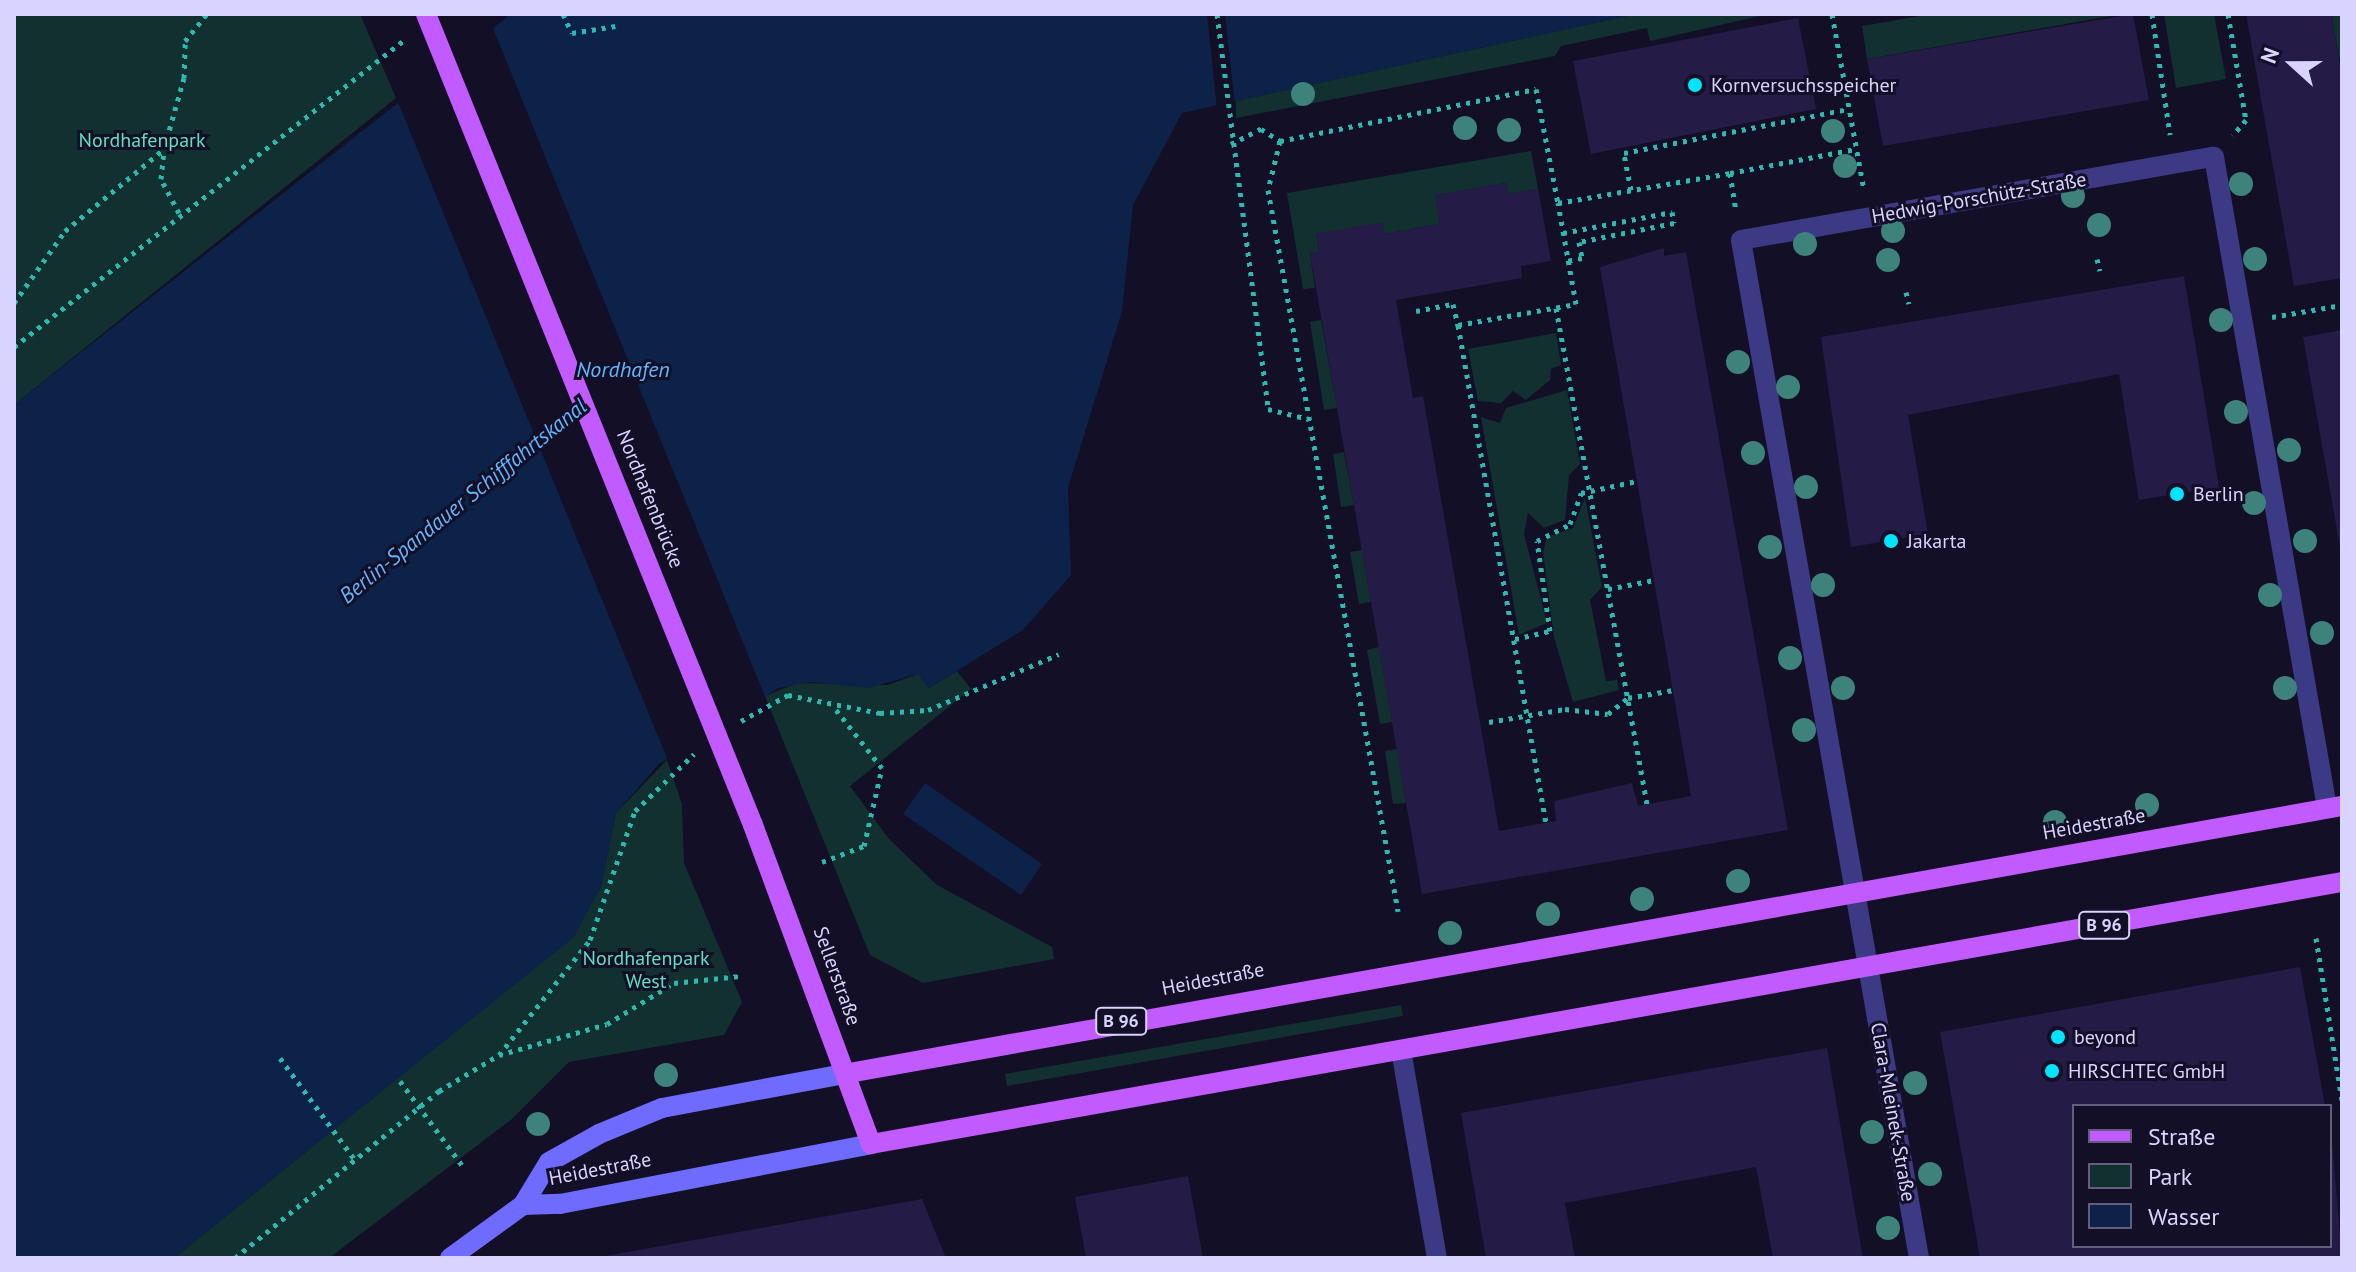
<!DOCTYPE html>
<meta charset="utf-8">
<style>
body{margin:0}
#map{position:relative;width:2356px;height:1272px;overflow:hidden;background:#130f26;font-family:"PT Sans",sans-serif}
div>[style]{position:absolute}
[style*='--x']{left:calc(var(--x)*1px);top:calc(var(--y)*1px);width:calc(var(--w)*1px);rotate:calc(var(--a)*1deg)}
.green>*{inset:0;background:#12302f}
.water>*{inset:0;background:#0c2248}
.pier>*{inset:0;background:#130f26}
.building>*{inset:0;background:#241b47}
.path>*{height:5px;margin-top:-2.5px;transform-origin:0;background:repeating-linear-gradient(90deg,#2fb8b0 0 4px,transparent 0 10px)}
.minor>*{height:20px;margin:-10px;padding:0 10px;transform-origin:10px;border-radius:10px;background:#3d3a85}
.secondary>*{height:20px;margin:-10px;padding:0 10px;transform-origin:10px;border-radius:10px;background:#6f6bff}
.primary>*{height:20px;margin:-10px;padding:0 10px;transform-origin:10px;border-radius:10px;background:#c25bff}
.primary-bridge>*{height:20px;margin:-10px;padding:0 10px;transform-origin:10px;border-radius:10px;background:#c25bff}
.trees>*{width:24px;height:24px;margin:-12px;border-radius:50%;background:#3d827b}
.dots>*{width:22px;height:22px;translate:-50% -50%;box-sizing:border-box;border:4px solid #130f26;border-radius:50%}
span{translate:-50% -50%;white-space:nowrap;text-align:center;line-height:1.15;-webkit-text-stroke:6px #130f26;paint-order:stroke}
.shield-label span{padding:2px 6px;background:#130f26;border:2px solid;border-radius:6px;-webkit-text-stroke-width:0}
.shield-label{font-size:18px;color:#d9d4ff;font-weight:700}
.poi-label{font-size:20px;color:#d9d4ff}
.left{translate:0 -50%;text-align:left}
.park-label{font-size:20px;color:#5fe0c0}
.street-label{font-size:20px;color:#d9d4ff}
.water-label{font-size:22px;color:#62b6ff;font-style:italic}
.frame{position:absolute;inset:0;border:16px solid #d9d4ff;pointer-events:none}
.legend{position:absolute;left:2072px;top:1104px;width:260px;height:144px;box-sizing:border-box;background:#130f26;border:2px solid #625e7d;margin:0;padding:10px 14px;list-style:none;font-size:24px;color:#d9d4ff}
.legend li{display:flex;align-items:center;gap:16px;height:40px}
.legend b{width:40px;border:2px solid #625e7d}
.north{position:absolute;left:2252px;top:24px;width:80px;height:80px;-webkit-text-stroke:6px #130f26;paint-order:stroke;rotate:291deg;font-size:22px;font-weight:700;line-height:32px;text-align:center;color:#d9d4ff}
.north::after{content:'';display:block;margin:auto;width:28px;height:36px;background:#d9d4ff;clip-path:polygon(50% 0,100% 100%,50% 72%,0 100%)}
</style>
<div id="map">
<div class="green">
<div style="clip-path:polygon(14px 14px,360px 14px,396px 98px,14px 405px)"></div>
<div style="clip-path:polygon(1636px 14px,1769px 14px,1650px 41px,1647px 28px,1561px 46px,1555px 56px,1236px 118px,1236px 101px)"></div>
<div style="clip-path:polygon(1932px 14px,2122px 14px,1867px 59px,1862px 26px)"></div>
<div style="clip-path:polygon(2164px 14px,2214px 14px,2226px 79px,2176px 88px)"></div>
<div style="clip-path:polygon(2331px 14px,2342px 14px,2342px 58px,2339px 58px)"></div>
<div style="clip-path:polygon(1531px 151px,1538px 189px,1508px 194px,1506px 183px,1436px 195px,1440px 224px,1384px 234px,1382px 223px,1316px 234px,1319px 252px,1310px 254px,1315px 288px,1303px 289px,1287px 193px)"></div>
<div style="clip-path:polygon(1321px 320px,1337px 408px,1324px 410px,1310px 322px)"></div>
<div style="clip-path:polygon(1556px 333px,1561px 365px,1551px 369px,1550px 380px,1526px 400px,1513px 391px,1501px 403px,1478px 401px,1468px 349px)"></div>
<div style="clip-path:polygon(1567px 390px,1580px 464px,1569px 475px,1565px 520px,1544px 528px,1528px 513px,1524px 534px,1547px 623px,1519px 635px,1481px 417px,1500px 423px,1506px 408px)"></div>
<div style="clip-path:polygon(1344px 452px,1354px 505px,1341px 507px,1333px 454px)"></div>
<div style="clip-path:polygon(1585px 498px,1602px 587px,1590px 600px,1606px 681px,1617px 680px,1619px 690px,1573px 702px,1554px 637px,1543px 552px,1547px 537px,1573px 528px)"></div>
<div style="clip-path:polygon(1362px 550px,1371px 602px,1359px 604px,1350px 552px)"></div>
<div style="clip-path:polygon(1379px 647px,1392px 722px,1380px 724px,1367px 650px)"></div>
<div style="clip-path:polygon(957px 671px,971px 689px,850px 786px,889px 839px,937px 885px,1052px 947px,1054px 959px,923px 983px,870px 955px,765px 696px,797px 683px,888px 685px,918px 674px,929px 688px)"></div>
<div style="clip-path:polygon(1397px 749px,1406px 803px,1393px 804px,1385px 751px)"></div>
<div style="clip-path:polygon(667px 760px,682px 804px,684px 863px,742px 1002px,724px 1035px,569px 1062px,512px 1119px,329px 1258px,174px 1258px,573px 937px,601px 886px,616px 813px)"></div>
<div style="clip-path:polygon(1401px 1005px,1403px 1016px,1007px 1086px,1005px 1074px)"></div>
</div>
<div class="water">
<div style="clip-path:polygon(511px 14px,1636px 14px,1182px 113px,1133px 205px,1122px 311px,1068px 488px,1071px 575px,1023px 630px,929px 688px,918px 674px,868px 688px,811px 682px,778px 688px,659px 764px,616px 813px,601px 886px,574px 937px,174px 1258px,14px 1258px,14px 405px)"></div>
<div style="clip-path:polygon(925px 783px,1042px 864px,1021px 895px,903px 814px)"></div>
</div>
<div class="pier">
<div style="clip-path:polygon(1207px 14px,1225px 14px,1235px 105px,1217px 109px)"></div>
<div style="clip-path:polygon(490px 21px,766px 699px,669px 763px,395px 95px)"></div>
</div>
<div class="building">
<div style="clip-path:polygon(2133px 14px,2149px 100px,1883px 146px,1867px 59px)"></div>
<div style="clip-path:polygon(2246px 14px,2331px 14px,2342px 77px,2342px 278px,2294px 286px)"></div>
<div style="clip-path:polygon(1798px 18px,1816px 109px,1591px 154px,1573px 61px)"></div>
<div style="clip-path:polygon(1506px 183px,1508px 194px,1538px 189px,1551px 261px,1521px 266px,1522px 278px,1396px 300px,1413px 398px,1423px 396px,1499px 831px,1556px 821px,1554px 801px,1632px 783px,1638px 806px,1691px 796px,1600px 267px,1664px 248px,1664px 256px,1686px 252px,1788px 830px,1422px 894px,1310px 254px,1319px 252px,1316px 234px,1382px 222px,1384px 234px,1440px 224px,1435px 195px)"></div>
<div style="clip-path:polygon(2184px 276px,2219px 487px,2139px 500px,2119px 374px,1908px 415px,1928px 534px,1851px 547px,1821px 337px)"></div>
<div style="clip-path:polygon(2342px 330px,2342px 547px,2340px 547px,2303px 337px)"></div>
<div style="clip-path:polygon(2300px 967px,2325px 1106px,2074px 1106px,2074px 1246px,2330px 1246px,2332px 1143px,2342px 1258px,1980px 1258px,1940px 1032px)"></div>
<div style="clip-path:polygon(1827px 1048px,1863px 1258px,1773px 1258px,1756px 1167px,1565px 1203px,1575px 1258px,1486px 1258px,1461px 1113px)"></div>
<div style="clip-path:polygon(1188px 1176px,1203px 1258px,1086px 1258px,1075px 1197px)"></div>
<div style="clip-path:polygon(922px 1199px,946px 1258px,605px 1258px,605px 1256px)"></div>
</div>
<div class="path">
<div style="--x:563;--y:14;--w:21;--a:65"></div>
<div style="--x:572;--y:33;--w:44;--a:-9.2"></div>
<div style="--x:1217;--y:14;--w:398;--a:82.6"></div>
<div style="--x:1268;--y:409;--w:42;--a:13.7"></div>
<div style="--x:1832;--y:14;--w:179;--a:79.7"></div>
<div style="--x:2152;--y:14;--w:122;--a:81.5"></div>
<div style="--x:2228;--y:14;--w:108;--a:80.4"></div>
<div style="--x:2246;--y:120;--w:20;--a:131"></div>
<div style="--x:1280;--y:141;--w:50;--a:103.8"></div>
<div style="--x:1268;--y:190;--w:733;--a:79.78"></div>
<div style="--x:1231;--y:144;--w:34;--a:-27"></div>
<div style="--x:1261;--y:129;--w:22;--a:32"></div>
<div style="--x:1280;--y:141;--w:261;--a:-11.5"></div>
<div style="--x:1536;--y:89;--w:116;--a:79.1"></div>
<div style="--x:1558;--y:203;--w:175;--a:-9.9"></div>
<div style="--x:1730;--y:173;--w:39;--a:81"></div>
<div style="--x:1730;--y:173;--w:128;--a:-10.8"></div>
<div style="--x:1631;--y:190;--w:38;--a:-101"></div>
<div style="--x:1624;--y:153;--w:228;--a:-11.1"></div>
<div style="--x:179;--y:213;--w:38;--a:-118"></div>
<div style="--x:161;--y:179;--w:30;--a:-84"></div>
<div style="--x:164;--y:149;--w:74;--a:-74.3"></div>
<div style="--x:184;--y:78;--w:37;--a:-88"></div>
<div style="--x:185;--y:41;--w:35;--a:-51"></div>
<div style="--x:1563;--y:233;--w:111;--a:-10.9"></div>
<div style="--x:1672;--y:212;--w:11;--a:80"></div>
<div style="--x:1674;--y:223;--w:97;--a:168.7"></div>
<div style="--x:1579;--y:242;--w:16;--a:79"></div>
<div style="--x:1582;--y:258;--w:15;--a:169"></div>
<div style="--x:2097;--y:259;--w:12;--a:76"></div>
<div style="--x:1906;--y:292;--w:12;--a:76"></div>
<div style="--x:14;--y:303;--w:88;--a:-54.7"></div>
<div style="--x:65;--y:231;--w:129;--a:-39.6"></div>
<div style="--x:1556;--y:308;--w:504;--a:79.6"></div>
<div style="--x:1416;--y:311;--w:38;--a:-11"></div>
<div style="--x:1453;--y:304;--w:22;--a:77"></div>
<div style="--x:1458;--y:325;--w:120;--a:-10.1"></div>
<div style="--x:1576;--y:304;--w:103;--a:-100.1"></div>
<div style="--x:2272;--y:317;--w:71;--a:-9.7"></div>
<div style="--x:1458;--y:325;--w:506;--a:79.98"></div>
<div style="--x:14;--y:347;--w:499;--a:-38.2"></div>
<div style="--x:1608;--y:589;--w:47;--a:-11.1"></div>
<div style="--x:1515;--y:639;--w:36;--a:-13"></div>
<div style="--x:1550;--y:631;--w:91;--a:-98.2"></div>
<div style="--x:1537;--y:541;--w:37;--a:-27"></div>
<div style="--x:1570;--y:524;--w:33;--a:-70"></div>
<div style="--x:1581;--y:493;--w:57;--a:-12.1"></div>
<div style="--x:741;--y:721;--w:54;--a:-29"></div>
<div style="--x:788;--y:695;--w:94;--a:11.1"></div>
<div style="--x:880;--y:713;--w:48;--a:-3.6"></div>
<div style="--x:928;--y:710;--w:142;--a:-23.1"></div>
<div style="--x:1489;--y:722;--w:77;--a:-9.7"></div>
<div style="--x:1565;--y:709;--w:43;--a:6.6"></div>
<div style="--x:1608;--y:714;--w:26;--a:-39"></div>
<div style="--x:1628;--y:698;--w:46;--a:-10.1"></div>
<div style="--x:822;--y:862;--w:45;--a:-20.9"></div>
<div style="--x:864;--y:846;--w:80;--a:-77"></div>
<div style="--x:882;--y:768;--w:79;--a:-128.3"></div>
<div style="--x:2316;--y:938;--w:165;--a:80.9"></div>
<div style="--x:499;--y:1055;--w:147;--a:-51.6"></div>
<div style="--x:590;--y:940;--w:137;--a:-70.8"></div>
<div style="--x:635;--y:811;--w:82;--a:-44"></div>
<div style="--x:280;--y:1058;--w:127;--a:53.7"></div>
<div style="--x:400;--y:1081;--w:104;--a:53.6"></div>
<div style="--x:235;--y:1258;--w:264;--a:-39.3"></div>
<div style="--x:439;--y:1091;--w:70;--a:-31"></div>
<div style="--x:499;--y:1055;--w:112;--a:-16"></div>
<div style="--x:607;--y:1024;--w:79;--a:-31.5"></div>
<div style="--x:674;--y:983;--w:66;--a:-6.1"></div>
</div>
<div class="minor">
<div style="--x:1401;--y:1050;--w:211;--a:80.2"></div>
<div style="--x:1919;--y:1258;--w:1033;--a:-99.92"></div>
<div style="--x:1741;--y:240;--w:480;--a:-10"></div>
<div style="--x:2214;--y:157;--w:661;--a:80.15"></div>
</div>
<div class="secondary">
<div style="--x:523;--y:1205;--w:37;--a:-2"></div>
<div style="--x:560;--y:1204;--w:317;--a:-10.9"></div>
<div style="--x:450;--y:1258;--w:90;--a:-36"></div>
<div style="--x:523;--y:1205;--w:50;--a:-58.8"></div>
<div style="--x:549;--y:1162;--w:57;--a:-29.2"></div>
<div style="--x:599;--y:1134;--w:68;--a:-22.4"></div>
<div style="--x:662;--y:1108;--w:190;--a:-10.6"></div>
</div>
<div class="primary">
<div style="--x:753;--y:825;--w:340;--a:69.7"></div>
<div style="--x:871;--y:1144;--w:1494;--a:-10.1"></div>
<div style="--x:849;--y:1073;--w:1517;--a:-10.14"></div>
</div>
<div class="primary-bridge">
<div style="--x:426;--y:14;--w:874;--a:68.04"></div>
</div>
<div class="trees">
<div style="left:1303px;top:94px"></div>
<div style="left:1465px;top:128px"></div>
<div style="left:1509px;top:130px"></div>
<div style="left:1833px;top:131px"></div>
<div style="left:1845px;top:166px"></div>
<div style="left:2241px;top:184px"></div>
<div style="left:2073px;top:196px"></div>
<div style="left:2099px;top:225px"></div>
<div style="left:1893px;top:231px"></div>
<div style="left:1805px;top:244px"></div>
<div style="left:2255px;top:259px"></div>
<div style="left:1888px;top:260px"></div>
<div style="left:2221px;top:320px"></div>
<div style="left:1738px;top:362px"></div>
<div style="left:1788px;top:387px"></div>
<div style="left:2236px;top:412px"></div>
<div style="left:2289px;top:450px"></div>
<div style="left:1753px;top:453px"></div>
<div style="left:1806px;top:487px"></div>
<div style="left:2254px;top:503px"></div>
<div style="left:2305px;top:541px"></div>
<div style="left:1770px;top:547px"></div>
<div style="left:1823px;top:585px"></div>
<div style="left:2270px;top:595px"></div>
<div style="left:2322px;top:633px"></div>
<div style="left:1790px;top:658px"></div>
<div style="left:1843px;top:688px"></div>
<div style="left:2285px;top:688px"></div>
<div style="left:1804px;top:730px"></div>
<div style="left:2147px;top:805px"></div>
<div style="left:2055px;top:822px"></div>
<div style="left:1738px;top:881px"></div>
<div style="left:1642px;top:899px"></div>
<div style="left:1548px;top:914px"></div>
<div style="left:1450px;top:933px"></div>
<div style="left:666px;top:1075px"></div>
<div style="left:1915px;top:1083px"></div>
<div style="left:538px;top:1124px"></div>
<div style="left:1872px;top:1132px"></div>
<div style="left:1930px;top:1174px"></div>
<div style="left:1888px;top:1228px"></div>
</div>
<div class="dots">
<div style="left:1695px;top:85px;background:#00e5ff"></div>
<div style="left:2177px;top:494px;background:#00e5ff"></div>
<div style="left:1891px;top:541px;background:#00e5ff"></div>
<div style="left:2058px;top:1037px;background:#00e5ff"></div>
<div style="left:2052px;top:1071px;background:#00e5ff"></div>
</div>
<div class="shield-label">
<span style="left:2104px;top:925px">B 96</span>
<span style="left:1121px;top:1021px">B 96</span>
</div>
<div class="poi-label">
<span class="left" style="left:1711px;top:85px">Kornversuchsspeicher</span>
<span class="left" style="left:2193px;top:494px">Berlin</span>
<span class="left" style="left:1907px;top:541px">Jakarta</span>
<span class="left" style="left:2074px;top:1037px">beyond</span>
<span class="left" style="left:2068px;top:1071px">HIRSCHTEC GmbH</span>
</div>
<div class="park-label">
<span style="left:142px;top:140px">Nordhafenpark</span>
<span style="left:646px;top:970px">Nordhafenpark<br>West</span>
</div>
<div class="street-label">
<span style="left:1979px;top:198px;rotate:-10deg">Hedwig-Porschütz-Straße</span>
<span style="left:650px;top:499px;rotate:68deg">Nordhafenbrücke</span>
<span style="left:2094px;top:824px;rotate:-10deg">Heidestraße</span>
<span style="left:837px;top:976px;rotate:70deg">Sellerstraße</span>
<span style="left:1213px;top:979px;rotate:-11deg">Heidestraße</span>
<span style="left:1893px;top:1112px;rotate:80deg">Clara-Mleinek-Straße</span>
<span style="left:600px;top:1169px;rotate:-11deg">Heidestraße</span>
</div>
<div class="water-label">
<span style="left:623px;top:370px">Nordhafen</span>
<span style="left:463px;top:501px;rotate:-39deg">Berlin-Spandauer Schifffahrtskanal</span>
</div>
<div class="frame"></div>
<ul class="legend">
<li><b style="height:10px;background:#c25bff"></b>Straße</li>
<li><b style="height:22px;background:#12302f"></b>Park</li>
<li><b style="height:22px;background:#0c2248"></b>Wasser</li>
</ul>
<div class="north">N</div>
</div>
